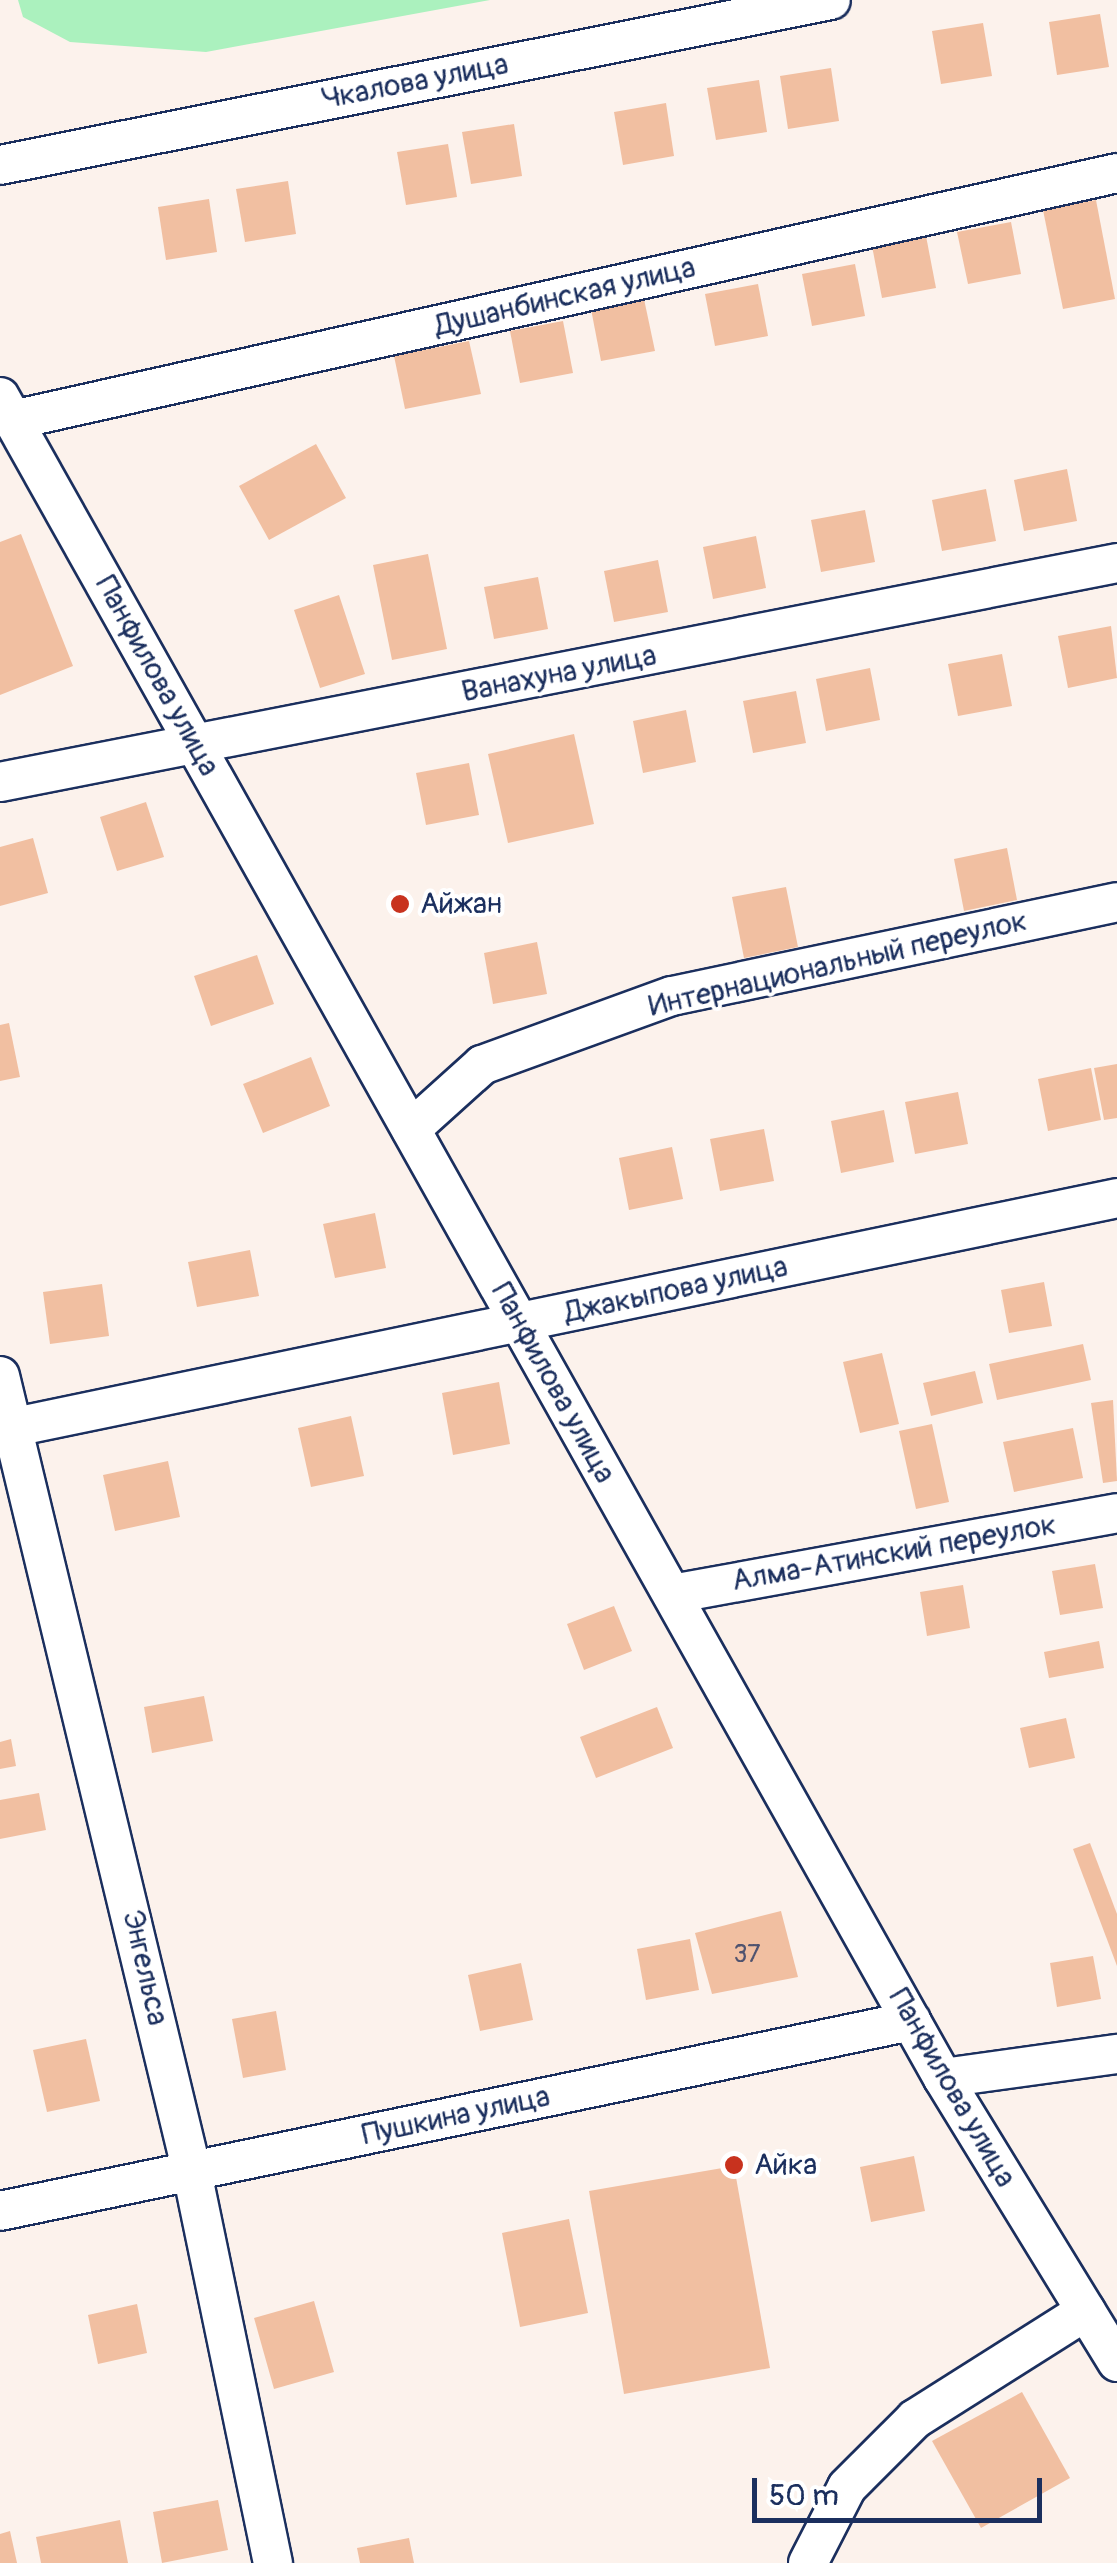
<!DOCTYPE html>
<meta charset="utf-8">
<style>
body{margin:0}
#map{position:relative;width:1117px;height:2563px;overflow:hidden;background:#fcf2ec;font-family:Pangolin,sans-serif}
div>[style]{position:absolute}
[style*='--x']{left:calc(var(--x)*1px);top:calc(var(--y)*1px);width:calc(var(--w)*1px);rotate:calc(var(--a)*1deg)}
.green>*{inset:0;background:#abf1be}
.building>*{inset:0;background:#f1bfa1}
.roads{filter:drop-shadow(2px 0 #1b2f5e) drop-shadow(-2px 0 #1b2f5e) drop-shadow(0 2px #1b2f5e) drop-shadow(0 -2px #1b2f5e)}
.minor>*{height:38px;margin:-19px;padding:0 19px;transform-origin:19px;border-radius:19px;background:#fff}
.dots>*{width:28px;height:28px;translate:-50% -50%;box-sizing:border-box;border:5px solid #fff;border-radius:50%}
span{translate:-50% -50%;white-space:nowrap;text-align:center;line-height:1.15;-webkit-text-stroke:8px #fff;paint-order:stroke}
.number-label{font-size:25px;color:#50536f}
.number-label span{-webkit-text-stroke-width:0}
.street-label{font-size:30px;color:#1b2f5e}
.poi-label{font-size:30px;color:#1b2f5e}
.left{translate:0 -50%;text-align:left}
.scale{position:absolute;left:752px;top:2478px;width:290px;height:45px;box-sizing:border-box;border:5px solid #1b2f5e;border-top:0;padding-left:12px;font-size:30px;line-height:35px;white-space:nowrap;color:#1b2f5e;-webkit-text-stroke:8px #fff;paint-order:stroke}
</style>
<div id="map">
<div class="green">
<div style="clip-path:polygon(18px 0,490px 0,206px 52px,70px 42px,23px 17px)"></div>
</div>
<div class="building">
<div style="clip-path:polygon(1100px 14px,1109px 67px,1057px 75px,1049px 22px)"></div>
<div style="clip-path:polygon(983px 23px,992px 76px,941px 84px,932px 31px)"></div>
<div style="clip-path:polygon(831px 68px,839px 121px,788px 129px,780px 76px)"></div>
<div style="clip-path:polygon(759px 80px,767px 132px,716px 140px,707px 88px)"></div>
<div style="clip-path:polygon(666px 103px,674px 156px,623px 165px,614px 112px)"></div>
<div style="clip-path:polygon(514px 124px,522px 176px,471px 184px,462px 132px)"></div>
<div style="clip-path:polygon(448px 144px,457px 197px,406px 205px,397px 152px)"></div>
<div style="clip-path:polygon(288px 181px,296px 234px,245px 242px,236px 189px)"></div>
<div style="clip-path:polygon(209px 199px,217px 252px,166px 260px,158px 207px)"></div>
<div style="clip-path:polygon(1096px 200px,1115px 299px,1063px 309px,1043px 210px)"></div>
<div style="clip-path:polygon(1011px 222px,1021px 274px,968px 284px,957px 232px)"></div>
<div style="clip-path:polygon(926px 236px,936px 288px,882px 298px,872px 246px)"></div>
<div style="clip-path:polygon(855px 264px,865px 316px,812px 326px,802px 274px)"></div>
<div style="clip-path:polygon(758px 284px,768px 336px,715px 346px,705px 294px)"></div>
<div style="clip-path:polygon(644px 299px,655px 351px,601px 361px,591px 309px)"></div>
<div style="clip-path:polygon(563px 321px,573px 373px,520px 383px,510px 331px)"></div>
<div style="clip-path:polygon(469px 341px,481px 394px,405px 409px,394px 356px)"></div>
<div style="clip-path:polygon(316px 444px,346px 498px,269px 540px,239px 486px)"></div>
<div style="clip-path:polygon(1067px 469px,1077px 521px,1024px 531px,1014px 480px)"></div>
<div style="clip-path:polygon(986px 489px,996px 541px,942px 551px,932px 500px)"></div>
<div style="clip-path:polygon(865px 510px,875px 562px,821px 572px,811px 520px)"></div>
<div style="clip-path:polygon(21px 534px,73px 666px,0 695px,0 542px)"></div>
<div style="clip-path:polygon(756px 536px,766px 588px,713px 599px,703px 547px)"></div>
<div style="clip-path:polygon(428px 554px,447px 649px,392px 660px,373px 565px)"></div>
<div style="clip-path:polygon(658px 560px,668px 612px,614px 622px,604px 571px)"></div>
<div style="clip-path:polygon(538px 577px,548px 629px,494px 639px,484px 587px)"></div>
<div style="clip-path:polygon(339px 595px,365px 674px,320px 688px,294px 610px)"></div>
<div style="clip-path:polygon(1111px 626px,1117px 678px,1068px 688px,1058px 636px)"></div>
<div style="clip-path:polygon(1002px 654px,1012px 706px,958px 716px,948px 664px)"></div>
<div style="clip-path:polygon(870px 668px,880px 720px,826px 731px,816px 679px)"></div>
<div style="clip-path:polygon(796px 691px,806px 743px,753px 753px,743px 701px)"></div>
<div style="clip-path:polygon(686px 710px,696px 762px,643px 773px,633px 721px)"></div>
<div style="clip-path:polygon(574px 734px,594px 824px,508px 843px,488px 754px)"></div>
<div style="clip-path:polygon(469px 763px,479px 815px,426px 825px,416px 773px)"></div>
<div style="clip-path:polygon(146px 802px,164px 857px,117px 871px,100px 817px)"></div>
<div style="clip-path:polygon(33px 838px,48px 893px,0 906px,0 847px)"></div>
<div style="clip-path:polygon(1007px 848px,1017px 900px,964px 911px,954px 859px)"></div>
<div style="clip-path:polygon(786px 887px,798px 947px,744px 958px,732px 897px)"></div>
<div style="clip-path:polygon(537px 942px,547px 994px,493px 1004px,484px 953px)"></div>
<div style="clip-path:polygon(257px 955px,274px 1004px,211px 1026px,194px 976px)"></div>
<div style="clip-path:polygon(9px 1023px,20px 1077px,0 1081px,0 1025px)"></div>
<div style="clip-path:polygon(311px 1057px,330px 1106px,263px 1133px,243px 1084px)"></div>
<div style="clip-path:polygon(1117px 1064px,1117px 1118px,1104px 1120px,1094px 1068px)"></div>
<div style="clip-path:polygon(1091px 1068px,1101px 1120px,1048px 1131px,1038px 1079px)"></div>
<div style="clip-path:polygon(958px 1092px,968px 1144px,915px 1154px,905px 1102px)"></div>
<div style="clip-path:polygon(884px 1110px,894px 1162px,841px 1173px,831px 1121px)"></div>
<div style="clip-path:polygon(764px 1129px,774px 1181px,720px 1191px,710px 1139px)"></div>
<div style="clip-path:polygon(672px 1147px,683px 1199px,629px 1210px,619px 1158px)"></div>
<div style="clip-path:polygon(375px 1213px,386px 1268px,335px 1278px,323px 1224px)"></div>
<div style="clip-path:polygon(250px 1250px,259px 1296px,197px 1307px,188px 1262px)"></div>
<div style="clip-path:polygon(1044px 1282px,1052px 1326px,1009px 1333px,1001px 1290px)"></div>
<div style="clip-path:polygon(102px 1284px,109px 1336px,50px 1344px,43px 1292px)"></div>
<div style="clip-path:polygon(1083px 1344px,1091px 1380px,997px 1400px,989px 1364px)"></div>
<div style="clip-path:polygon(882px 1353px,899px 1424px,860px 1433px,843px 1362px)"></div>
<div style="clip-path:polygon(975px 1371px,983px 1403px,931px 1416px,923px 1383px)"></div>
<div style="clip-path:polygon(499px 1382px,510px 1444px,453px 1455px,442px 1393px)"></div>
<div style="clip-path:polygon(1113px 1400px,1117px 1481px,1103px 1483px,1091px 1403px)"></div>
<div style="clip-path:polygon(351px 1416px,364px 1476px,311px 1487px,298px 1428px)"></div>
<div style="clip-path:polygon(932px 1424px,949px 1502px,916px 1509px,899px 1431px)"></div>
<div style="clip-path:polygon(1073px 1428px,1083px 1478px,1014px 1492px,1003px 1442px)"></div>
<div style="clip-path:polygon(168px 1461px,180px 1517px,115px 1531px,103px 1475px)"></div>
<div style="clip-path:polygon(1095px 1564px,1103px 1608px,1060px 1615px,1052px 1571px)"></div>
<div style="clip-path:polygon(963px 1585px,970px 1628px,927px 1636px,920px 1592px)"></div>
<div style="clip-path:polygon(614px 1606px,632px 1651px,584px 1670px,567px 1624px)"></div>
<div style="clip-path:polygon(1099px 1641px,1104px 1668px,1049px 1678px,1044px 1652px)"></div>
<div style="clip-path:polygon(204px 1696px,213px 1741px,152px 1753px,144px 1707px)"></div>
<div style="clip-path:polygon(657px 1707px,673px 1748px,596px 1778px,580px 1737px)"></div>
<div style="clip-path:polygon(1066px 1718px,1075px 1758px,1029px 1768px,1020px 1728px)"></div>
<div style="clip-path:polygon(11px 1739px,16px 1766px,0 1769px,0 1742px)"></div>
<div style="clip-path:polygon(39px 1793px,46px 1830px,0 1839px,0 1800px)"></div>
<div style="clip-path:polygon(1090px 1843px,1117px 1914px,1117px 1966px,1073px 1849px)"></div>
<div style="clip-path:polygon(781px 1911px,798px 1977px,712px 1994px,695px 1933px)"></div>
<div style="clip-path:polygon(690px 1939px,699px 1990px,646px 2000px,637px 1949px)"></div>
<div style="clip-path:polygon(1093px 1956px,1101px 1999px,1057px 2007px,1050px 1963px)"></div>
<div style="clip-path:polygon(521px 1963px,533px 2020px,480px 2031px,468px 1975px)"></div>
<div style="clip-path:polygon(276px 2011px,286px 2070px,243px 2078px,232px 2019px)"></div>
<div style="clip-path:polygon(86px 2039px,100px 2101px,47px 2112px,33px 2050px)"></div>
<div style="clip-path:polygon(914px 2156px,925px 2211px,871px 2222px,860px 2167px)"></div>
<div style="clip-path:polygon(734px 2166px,770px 2368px,624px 2394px,589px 2191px)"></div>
<div style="clip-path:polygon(569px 2219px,588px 2313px,520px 2327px,502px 2233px)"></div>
<div style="clip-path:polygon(314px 2301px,334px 2372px,274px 2389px,254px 2318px)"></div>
<div style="clip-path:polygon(137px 2304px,147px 2353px,98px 2364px,88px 2315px)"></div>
<div style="clip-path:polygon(1022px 2392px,1070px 2478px,981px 2528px,932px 2441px)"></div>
<div style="clip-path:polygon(218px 2500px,228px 2550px,162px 2563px,153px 2512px)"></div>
<div style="clip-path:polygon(120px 2520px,128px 2563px,41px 2563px,36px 2537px)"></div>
<div style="clip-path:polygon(10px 2531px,17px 2563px,0 2563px,0 2534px)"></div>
<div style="clip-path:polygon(409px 2538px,414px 2563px,360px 2563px,357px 2548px)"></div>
</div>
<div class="roads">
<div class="minor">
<div style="--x:0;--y:165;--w:847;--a:-11.23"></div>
<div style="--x:0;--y:397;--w:1927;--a:60.71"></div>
<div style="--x:943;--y:2078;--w:333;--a:58.5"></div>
<div style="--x:13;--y:420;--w:1131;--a:-12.61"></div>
<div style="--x:0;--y:782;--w:1138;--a:-11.09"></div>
<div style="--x:411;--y:1129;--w:96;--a:-42"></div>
<div style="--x:482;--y:1065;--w:202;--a:-20"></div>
<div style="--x:672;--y:996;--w:455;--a:-11.9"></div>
<div style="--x:0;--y:1376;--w:819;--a:76.44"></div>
<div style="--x:192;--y:2172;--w:399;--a:78.3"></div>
<div style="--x:0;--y:1430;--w:1141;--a:-11.73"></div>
<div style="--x:672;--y:1594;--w:452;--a:-10.3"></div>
<div style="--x:943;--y:2078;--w:176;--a:-7.9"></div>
<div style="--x:0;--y:2211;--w:931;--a:-11.78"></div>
<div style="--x:808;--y:2563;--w:85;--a:-62.8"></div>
<div style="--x:847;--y:2487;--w:96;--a:-45"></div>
<div style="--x:915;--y:2419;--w:202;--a:-32.3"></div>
</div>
</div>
<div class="dots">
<div style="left:400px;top:904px;background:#c8321e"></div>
<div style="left:734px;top:2165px;background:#c8321e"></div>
</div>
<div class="number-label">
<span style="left:747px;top:1955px">37</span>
</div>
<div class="street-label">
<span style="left:415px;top:82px;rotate:-11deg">Чкалова улица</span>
<span style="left:565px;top:297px;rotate:-13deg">Душанбинская улица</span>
<span style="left:559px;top:674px;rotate:-11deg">Ванахуна улица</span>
<span style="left:157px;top:676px;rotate:61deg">Панфилова улица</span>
<span style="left:838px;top:964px;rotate:-13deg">Интернациональный переулок</span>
<span style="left:676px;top:1290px;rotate:-12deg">Джакыпова улица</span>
<span style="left:553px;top:1383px;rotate:61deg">Панфилова улица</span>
<span style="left:894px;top:1553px;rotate:-10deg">Алма-Атинский переулок</span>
<span style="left:145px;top:1968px;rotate:77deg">Энгельса</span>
<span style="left:952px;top:2088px;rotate:60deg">Панфилова улица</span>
<span style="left:456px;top:2116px;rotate:-12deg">Пушкина улица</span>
</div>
<div class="poi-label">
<span class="left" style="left:420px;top:904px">Айжан</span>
<span class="left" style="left:754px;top:2165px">Айка</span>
</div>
<div class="scale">50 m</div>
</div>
